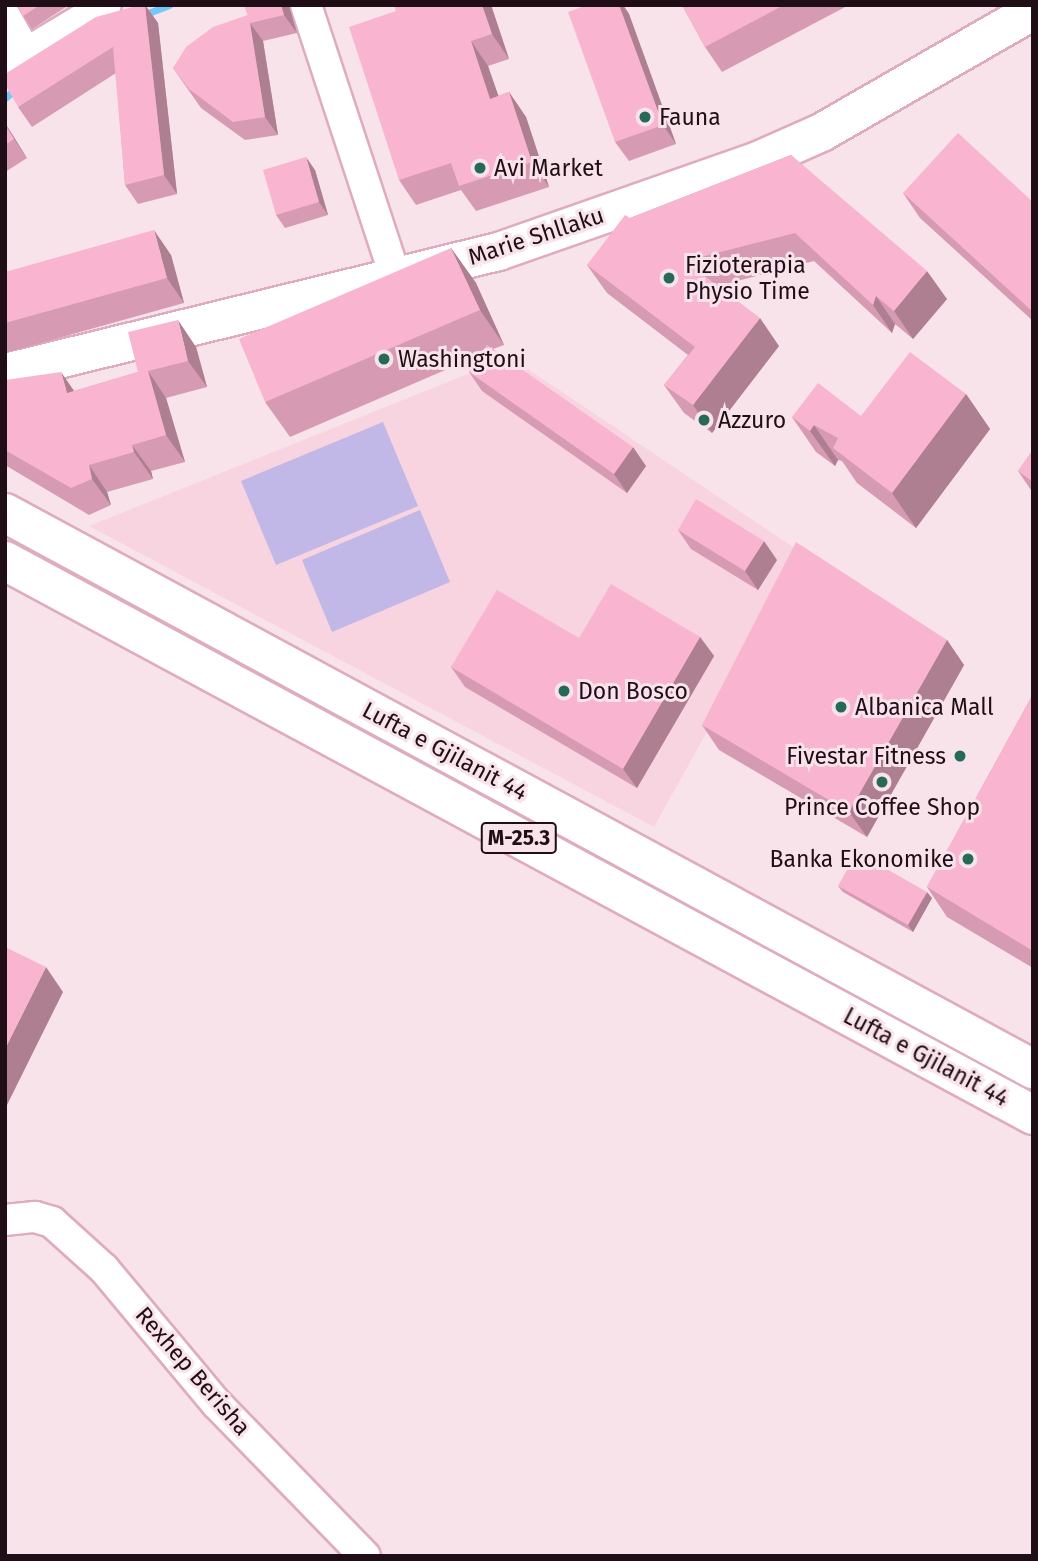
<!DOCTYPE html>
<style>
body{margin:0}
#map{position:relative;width:1038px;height:1561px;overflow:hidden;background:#f9e3eb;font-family:"Fira Sans",sans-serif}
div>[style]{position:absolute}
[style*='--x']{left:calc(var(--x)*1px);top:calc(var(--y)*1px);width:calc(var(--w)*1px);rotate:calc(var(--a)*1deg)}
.built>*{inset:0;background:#f8d3e0}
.green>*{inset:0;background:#c1b8e7}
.stream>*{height:7px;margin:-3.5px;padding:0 3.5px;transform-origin:3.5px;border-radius:3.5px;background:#72c9f8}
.roads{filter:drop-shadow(2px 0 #dfacbf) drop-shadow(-2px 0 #dfacbf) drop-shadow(0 2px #dfacbf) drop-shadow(0 -2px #dfacbf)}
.minor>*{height:30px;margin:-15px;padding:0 15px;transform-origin:15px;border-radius:15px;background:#fff}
.tertiary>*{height:37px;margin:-18.5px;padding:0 18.5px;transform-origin:18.5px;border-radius:18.5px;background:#fff}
.primary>*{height:38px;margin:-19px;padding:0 19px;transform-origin:19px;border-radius:19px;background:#fff}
.wall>*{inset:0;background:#d69bb2}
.shaded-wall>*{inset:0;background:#ae7e91}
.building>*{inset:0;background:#f9b4cf}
.dots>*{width:19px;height:19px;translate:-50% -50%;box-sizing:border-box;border:4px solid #f9e3eb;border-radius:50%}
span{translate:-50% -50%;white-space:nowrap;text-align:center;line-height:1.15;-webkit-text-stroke:6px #f9e3eb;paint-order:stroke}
.shield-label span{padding:2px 5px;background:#f9e3eb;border:2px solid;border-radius:5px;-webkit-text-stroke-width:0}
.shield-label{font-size:21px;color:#200e16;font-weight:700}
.poi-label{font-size:23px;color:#200e16}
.left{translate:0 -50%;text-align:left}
.right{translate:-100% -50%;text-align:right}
.street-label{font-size:23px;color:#200e16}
.frame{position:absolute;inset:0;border:7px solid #200e16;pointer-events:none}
</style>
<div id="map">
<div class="built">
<div style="clip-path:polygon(510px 357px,805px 555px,654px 827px,89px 526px)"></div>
</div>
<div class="green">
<div style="clip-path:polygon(383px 422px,418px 506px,276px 565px,241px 481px)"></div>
<div style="clip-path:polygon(420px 510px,450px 582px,332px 632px,302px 560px)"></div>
<div style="clip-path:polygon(23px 541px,809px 962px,802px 973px,19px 552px)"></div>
<div style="clip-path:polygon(867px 995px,1033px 1084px,1033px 1099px,861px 1004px)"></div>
</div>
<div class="stream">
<div style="--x:143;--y:15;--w:28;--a:-21"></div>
<div style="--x:5;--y:98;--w:16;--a:-40"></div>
</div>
<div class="roads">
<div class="minor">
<div style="--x:306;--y:5;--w:285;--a:71.8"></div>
<div style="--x:5;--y:16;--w:43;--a:60.4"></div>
<div style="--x:5;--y:71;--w:28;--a:-41"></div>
<div style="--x:26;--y:53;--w:93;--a:-31"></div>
<div style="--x:5;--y:1220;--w:30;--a:-6"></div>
<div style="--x:35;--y:1217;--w:18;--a:16"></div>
<div style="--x:52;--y:1222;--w:70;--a:42.1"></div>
<div style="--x:104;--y:1269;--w:176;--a:50.1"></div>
<div style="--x:217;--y:1404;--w:212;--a:45.8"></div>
</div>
<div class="tertiary">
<div style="--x:5;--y:372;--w:508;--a:-13.79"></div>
<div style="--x:498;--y:251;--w:278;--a:-19.3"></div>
<div style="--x:760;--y:159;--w:67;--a:-23.9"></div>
<div style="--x:821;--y:132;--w:245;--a:-29.9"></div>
</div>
<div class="primary">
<div style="--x:5;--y:513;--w:1169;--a:28.41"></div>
<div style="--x:5;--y:561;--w:1168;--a:28.32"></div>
</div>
</div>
<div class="wall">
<div style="clip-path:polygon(17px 5px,69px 5px,32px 29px)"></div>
<div style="clip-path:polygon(145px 5px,158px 23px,177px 194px,138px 204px,125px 185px,116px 73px,32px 127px,18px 107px)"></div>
<div style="clip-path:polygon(244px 5px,288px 5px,297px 33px,263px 41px,278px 135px,245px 140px,201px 108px,173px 68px,248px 15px)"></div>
<div style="clip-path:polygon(395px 5px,491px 5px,509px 59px,488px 66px,498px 96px,509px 92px,526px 117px,549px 187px,476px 211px,461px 190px,416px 205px,399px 180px,396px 11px)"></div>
<div style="clip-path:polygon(587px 5px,623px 5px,629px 14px,676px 144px,629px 161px,615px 142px)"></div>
<div style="clip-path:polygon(682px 5px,849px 5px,722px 72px,705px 47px)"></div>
<div style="clip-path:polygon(5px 123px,27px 158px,5px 172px)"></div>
<div style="clip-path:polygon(791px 155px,947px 299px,913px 339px,895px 324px,892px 333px,814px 261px,718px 286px,779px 346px,712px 433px,684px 413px,664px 385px,688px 355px,607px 293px,587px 265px,630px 218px)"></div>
<div style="clip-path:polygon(315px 170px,328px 215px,285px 228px,276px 215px)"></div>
<div style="clip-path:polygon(903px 193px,1033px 202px,1033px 321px,920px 218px)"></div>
<div style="clip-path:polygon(451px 248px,476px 283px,504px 345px,493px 349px,646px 466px,627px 493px,482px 391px,469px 372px,480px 355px,290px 437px,265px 402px)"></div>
<div style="clip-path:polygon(171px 255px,184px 303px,5px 353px,5px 272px)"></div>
<div style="clip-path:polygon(196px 347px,207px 387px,166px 398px,185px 462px,151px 471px,153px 479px,107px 492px,111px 505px,89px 515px,5px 465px,5px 380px,74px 391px,138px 372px)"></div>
<div style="clip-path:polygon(966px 394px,990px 429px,916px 528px,857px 483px,842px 461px,838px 460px,835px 466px,816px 452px,792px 417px,861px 416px)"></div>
<div style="clip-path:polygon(1033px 450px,1033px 493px,1018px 471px)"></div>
<div style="clip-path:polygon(678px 530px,777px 560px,758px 590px,691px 549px)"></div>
<div style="clip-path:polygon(700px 637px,714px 656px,637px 788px,465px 687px,451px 667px,579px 638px)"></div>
<div style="clip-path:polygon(947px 640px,964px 665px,867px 837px,719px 750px,702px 725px)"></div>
<div style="clip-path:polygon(1033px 694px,1033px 968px,947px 917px,927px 887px)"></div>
<div style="clip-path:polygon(838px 886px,932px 898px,913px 932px,843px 892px)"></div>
</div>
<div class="shaded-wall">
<div style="clip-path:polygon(145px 5px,158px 23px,177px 194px,164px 175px)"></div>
<div style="clip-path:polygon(281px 5px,289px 6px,297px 33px,284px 15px)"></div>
<div style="clip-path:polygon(482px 5px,491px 5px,509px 59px,492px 34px)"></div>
<div style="clip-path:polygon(619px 5px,623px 5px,629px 14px,676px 144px,663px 125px)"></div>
<div style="clip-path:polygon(250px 23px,263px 41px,278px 135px,265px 117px)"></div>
<div style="clip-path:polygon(471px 41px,488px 66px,508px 123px,490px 99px)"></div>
<div style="clip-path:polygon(509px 92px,526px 117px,549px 187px,532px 162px)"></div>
<div style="clip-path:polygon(5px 123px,27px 158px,14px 139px)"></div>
<div style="clip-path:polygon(306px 157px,315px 170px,328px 215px,319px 202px)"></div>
<div style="clip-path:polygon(154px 230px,171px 255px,184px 303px,167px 278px)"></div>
<div style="clip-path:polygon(451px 248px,476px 283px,504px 345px,480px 310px)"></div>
<div style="clip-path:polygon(927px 271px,947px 299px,913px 339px,894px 311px)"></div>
<div style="clip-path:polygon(876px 296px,895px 324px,892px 333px,873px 305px)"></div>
<div style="clip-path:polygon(760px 318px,779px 346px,712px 433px,693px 405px)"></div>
<div style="clip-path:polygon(178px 320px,196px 347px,207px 387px,188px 361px)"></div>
<div style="clip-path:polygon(148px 371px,166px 398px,185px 462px,166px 435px)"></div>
<div style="clip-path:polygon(61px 372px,79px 398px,67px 393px)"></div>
<div style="clip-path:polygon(966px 394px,990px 429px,916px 528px,892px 493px)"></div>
<div style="clip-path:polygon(814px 425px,838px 460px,835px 466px,810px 431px)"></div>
<div style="clip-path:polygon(132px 445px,151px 471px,153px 479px,134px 452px)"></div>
<div style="clip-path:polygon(633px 447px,646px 466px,627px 493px,614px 474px)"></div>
<div style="clip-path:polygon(89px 465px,107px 492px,111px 505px,92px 479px)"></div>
<div style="clip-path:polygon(764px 541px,777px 560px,758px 590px,745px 571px)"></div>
<div style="clip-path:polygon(700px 637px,714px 656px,637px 788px,623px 769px)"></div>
<div style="clip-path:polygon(947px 640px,964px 665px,867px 837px,849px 812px)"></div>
<div style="clip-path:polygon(927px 892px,932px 898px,913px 932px,908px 925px)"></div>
<div style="clip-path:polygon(46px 967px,63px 992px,5px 1109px,5px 1049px)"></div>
</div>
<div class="building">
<div style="clip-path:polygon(17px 5px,40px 5px,23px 16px)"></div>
<div style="clip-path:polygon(140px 5px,145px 5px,164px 175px,125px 185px,113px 47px,18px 107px,5px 84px,5px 74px,96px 17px)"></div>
<div style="clip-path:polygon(244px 5px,281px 5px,284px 15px,250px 23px,265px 117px,233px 122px,189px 89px,173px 68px,186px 47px,213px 27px,248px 15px)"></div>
<div style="clip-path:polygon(395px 5px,482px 5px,492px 34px,471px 41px,490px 99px,509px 92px,532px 162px,459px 186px,451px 163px,399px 180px,349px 27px,396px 11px)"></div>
<div style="clip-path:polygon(587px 5px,619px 5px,663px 125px,615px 142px,568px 12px)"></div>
<div style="clip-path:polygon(682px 5px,784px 5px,705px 47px)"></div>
<div style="clip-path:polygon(5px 125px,14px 139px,5px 145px)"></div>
<div style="clip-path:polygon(958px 133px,1033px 202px,1033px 312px,903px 193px)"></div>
<div style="clip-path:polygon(791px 155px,927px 271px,894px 311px,876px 296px,873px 305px,795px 233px,685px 261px,760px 318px,693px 405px,664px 385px,695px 347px,587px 265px,625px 215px,630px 218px)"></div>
<div style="clip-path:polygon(306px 157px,319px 202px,276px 215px,263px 170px)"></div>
<div style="clip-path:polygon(154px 230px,167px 278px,5px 323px,5px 272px)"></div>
<div style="clip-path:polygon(451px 248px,480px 310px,265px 402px,239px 339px)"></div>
<div style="clip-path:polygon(178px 320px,188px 361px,148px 371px,166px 435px,132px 445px,134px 452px,89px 465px,92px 479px,71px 488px,5px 450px,5px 380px,61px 372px,67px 393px,138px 372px,128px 332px)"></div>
<div style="clip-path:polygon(487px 345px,633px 447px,614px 474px,469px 372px)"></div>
<div style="clip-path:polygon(910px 352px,966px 394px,892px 493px,833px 448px,838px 438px,814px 425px,810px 431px,792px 417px,818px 383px,861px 416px)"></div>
<div style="clip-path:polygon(1033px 450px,1033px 482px,1018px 471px)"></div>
<div style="clip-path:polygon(696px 499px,764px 541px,745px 571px,678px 530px)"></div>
<div style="clip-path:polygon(796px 542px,947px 640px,849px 812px,702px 725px)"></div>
<div style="clip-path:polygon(611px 584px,700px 637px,623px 769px,451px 667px,497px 590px,579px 638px)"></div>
<div style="clip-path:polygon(1033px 694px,1033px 951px,927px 887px)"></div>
<div style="clip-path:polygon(857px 852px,927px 892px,908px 925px,838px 886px)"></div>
<div style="clip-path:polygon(5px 947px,46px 967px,5px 1049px)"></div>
</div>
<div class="dots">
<div style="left:645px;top:117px;background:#276958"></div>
<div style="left:480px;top:168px;background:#276958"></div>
<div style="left:669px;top:278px;background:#276958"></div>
<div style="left:384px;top:359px;background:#276958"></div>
<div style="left:704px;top:420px;background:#276958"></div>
<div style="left:564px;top:691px;background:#276958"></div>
<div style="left:841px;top:707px;background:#276958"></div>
<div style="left:960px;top:756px;background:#276958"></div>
<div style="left:882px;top:782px;background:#276958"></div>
<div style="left:968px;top:859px;background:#276958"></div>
</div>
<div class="shield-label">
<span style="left:519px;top:838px">M-25.3</span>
</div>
<div class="poi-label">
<span class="left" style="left:659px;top:117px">Fauna</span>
<span class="left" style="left:494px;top:168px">Avi Market</span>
<span class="left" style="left:685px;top:278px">Fizioterapia<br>Physio Time</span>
<span class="left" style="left:398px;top:359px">Washingtoni</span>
<span class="left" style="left:718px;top:420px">Azzuro</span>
<span class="left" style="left:578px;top:691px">Don Bosco</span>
<span class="left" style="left:855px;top:707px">Albanica Mall</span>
<span class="right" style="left:946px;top:756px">Fivestar Fitness</span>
<span style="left:882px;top:807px">Prince Coffee Shop</span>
<span class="right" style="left:954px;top:859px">Banka Ekonomike</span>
</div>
<div class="street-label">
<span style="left:536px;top:236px;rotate:-18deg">Marie Shllaku</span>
<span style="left:445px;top:751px;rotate:28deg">Lufta e Gjilanit 44</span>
<span style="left:926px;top:1057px;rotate:28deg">Lufta e Gjilanit 44</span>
<span style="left:193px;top:1371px;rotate:49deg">Rexhep Berisha</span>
</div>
<div class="frame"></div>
</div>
